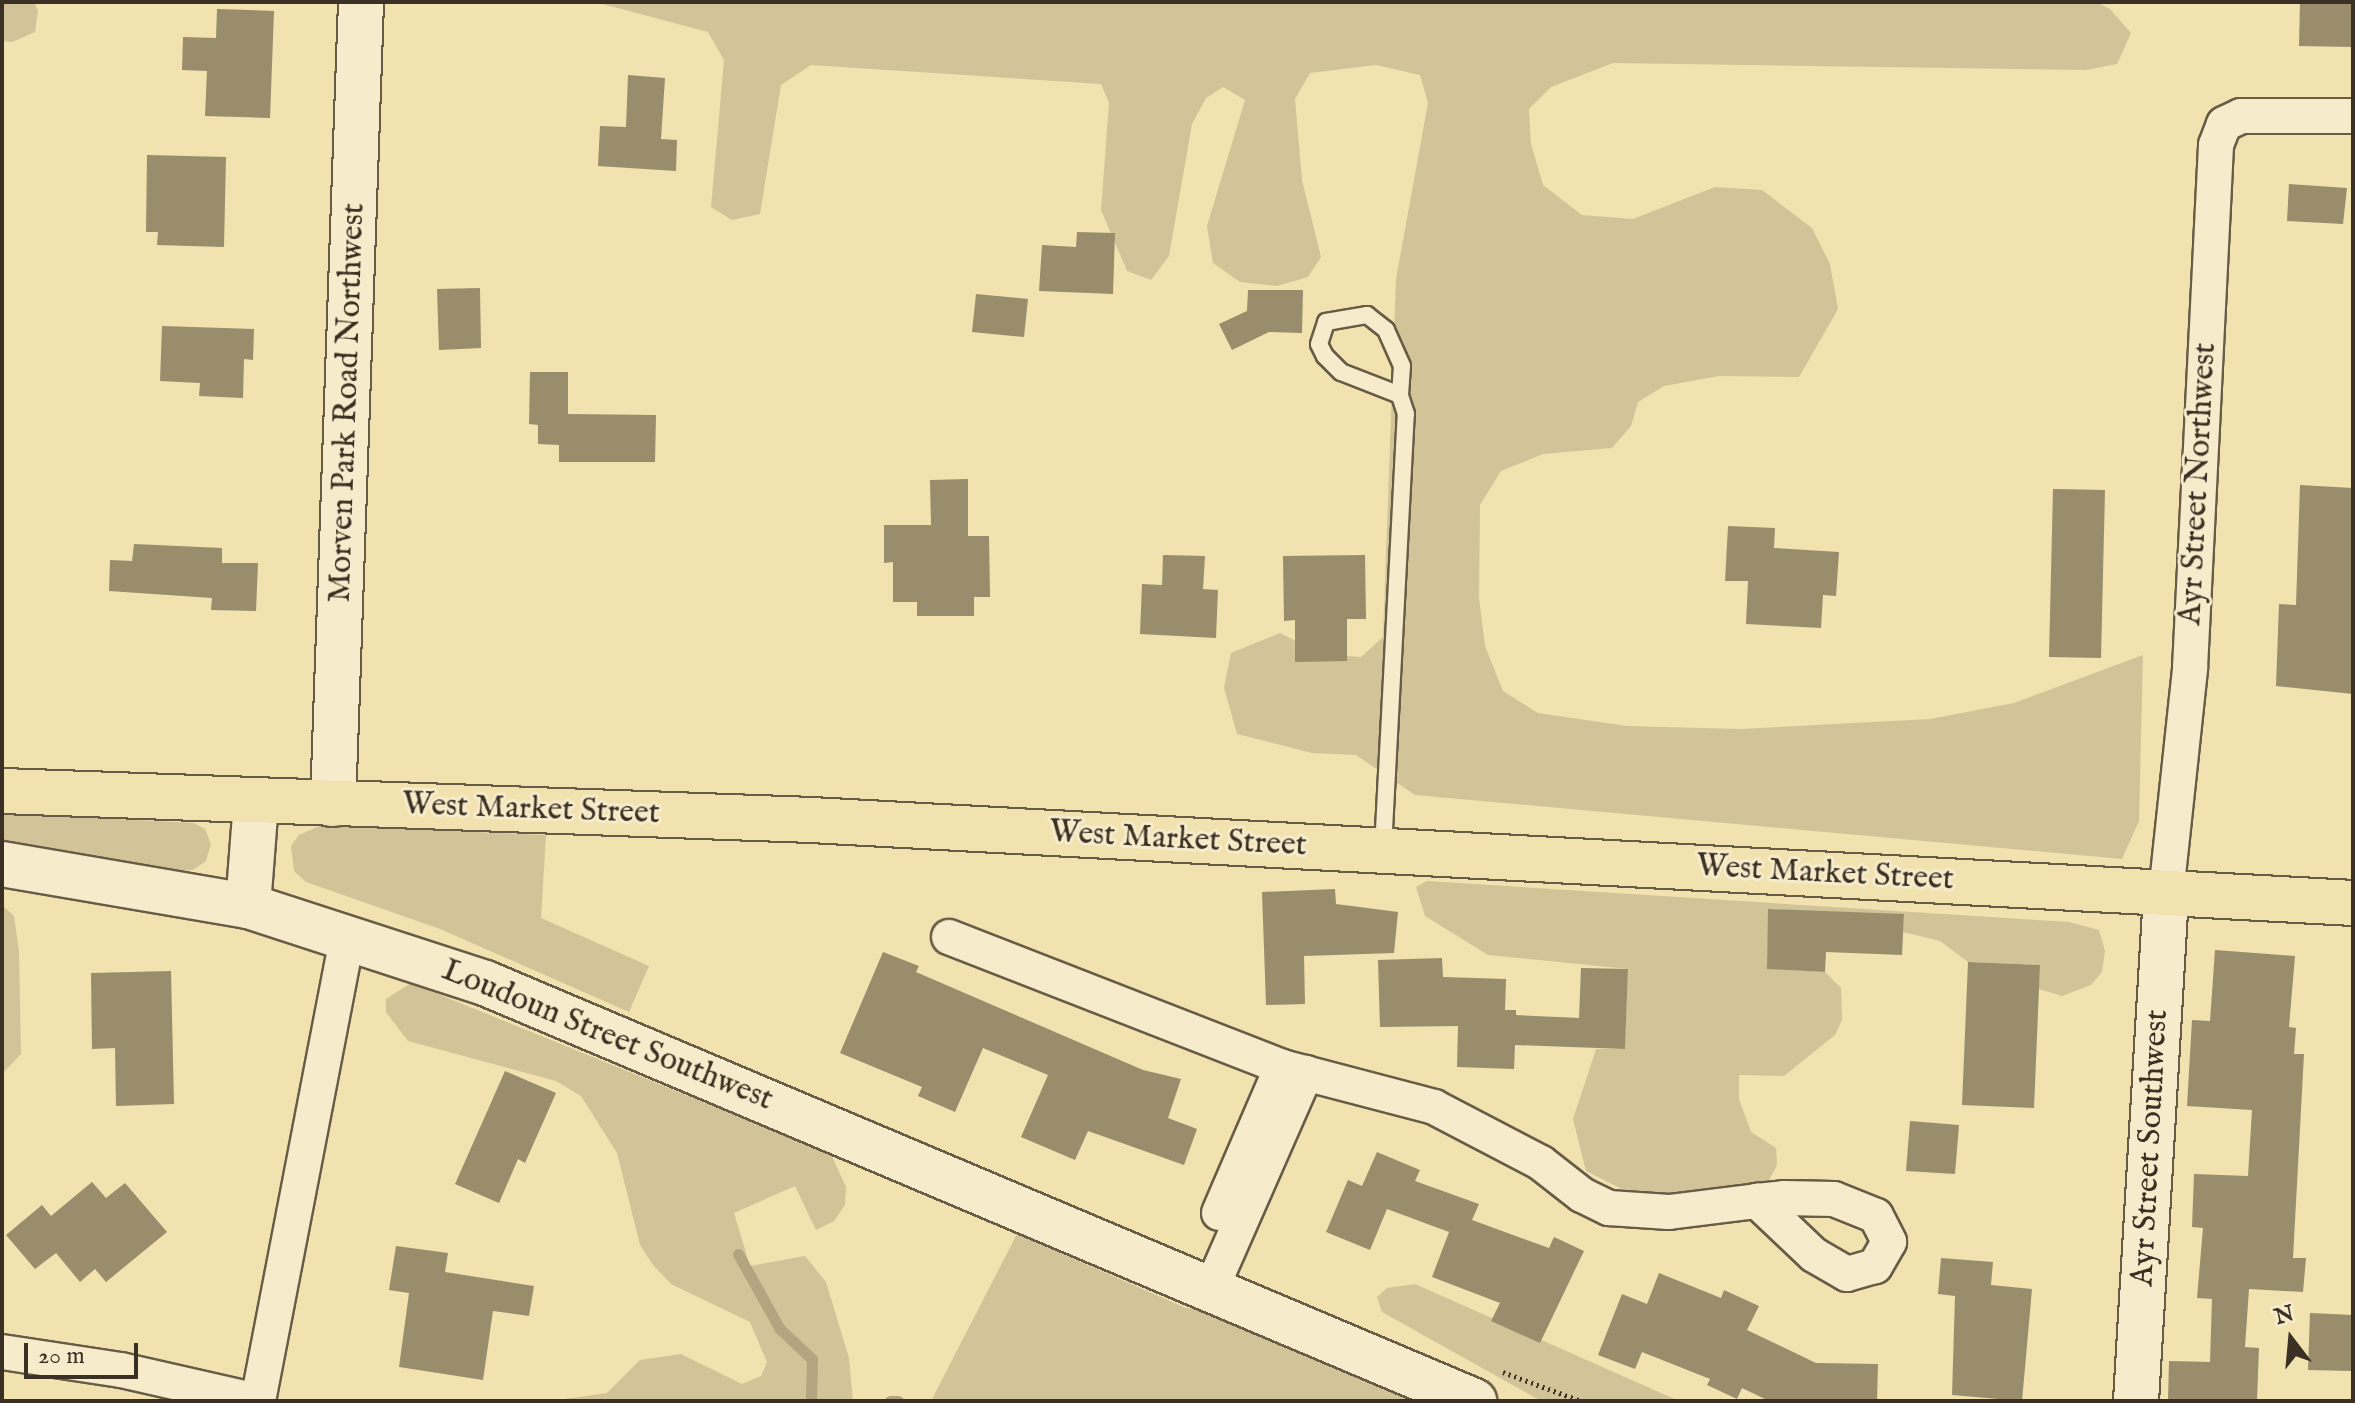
<!DOCTYPE html>
<style>
body{margin:0}
#map{position:relative;width:2355px;height:1403px;overflow:hidden;background:#f1e2b0;font-family:"IM FELL English",serif}
div>[style]{position:absolute}
[style*='--x']{left:calc(var(--x)*1px);top:calc(var(--y)*1px);width:calc(var(--w)*1px);rotate:calc(var(--a)*1deg)}
.green>*{inset:0;background:#d2c498}
.stream>*{height:11px;margin:-5.5px;padding:0 5.5px;transform-origin:5.5px;border-radius:5.5px;background:#b3a580}
.building>*{inset:0;background:#998d6c}
.path>*{height:5px;margin-top:-2.5px;transform-origin:0;background:repeating-linear-gradient(90deg,#3a3023 0 2px,transparent 0 6px)}
.roads{filter:drop-shadow(2px 0 #685c46) drop-shadow(-2px 0 #685c46) drop-shadow(0 2px #685c46) drop-shadow(0 -2px #685c46)}
.lane>*{height:16px;margin:-8px;padding:0 8px;transform-origin:8px;border-radius:8px;background:#f6eccc}
.street>*{height:34px;margin:-17px;padding:0 17px;transform-origin:17px;border-radius:17px;background:#f6eccc}
.secondary>*{height:44px;margin:-22px;padding:0 22px;transform-origin:22px;border-radius:22px;background:#f6eccc}
.primary>*{height:44px;margin:-22px;padding:0 22px;transform-origin:22px;border-radius:22px;background:#f1e2b0}
span{translate:-50% -50%;white-space:nowrap;text-align:center;line-height:1.15;-webkit-text-stroke:6px #f6eccc;paint-order:stroke}
.street-label{font-size:32px;color:#3a3023}
.frame{position:absolute;inset:0;border:4px solid #3a3023;pointer-events:none}
.north{position:absolute;left:2251px;top:1299px;width:80px;height:80px;-webkit-text-stroke:6px #f6eccc;paint-order:stroke;rotate:344deg;font-size:22px;font-weight:700;line-height:32px;text-align:center;color:#3a3023}
.north::after{content:'';display:block;margin:auto;width:28px;height:36px;background:#3a3023;clip-path:polygon(50% 0,100% 100%,50% 72%,0 100%)}
.scale{position:absolute;left:24px;top:1343px;width:114px;height:36px;box-sizing:border-box;border:4px solid #3a3023;border-top:0;padding-left:10px;font-size:24px;line-height:28px;white-space:nowrap;color:#3a3023;-webkit-text-stroke:6px #f6eccc;paint-order:stroke}
</style>
<div id="map">
<div class="green">
<div style="clip-path:polygon(2px 2px,34px 2px,38px 11px,35px 32px,12px 42px,2px 41px)"></div>
<div style="clip-path:polygon(595px 2px,2096px 2px,2110px 9px,2131px 33px,2117px 64px,2086px 70px,1613px 63px,1551px 87px,1529px 109px,1531px 144px,1543px 185px,1582px 215px,1633px 219px,1715px 187px,1762px 190px,1812px 228px,1830px 264px,1838px 309px,1799px 377px,1719px 376px,1664px 386px,1638px 402px,1631px 426px,1612px 448px,1543px 454px,1501px 471px,1480px 505px,1479px 598px,1485px 646px,1503px 691px,1538px 713px,1627px 726px,1740px 729px,1930px 719px,2014px 703px,2143px 655px,2139px 821px,2122px 859px,1415px 795px,1356px 755px,1312px 753px,1237px 734px,1224px 688px,1231px 653px,1280px 633px,1322px 654px,1361px 657px,1383px 637px,1396px 279px,1428px 103px,1420px 75px,1376px 65px,1310px 73px,1295px 99px,1302px 180px,1321px 257px,1308px 277px,1277px 286px,1240px 282px,1213px 263px,1207px 226px,1245px 100px,1223px 87px,1206px 98px,1192px 124px,1169px 256px,1151px 280px,1127px 271px,1101px 210px,1109px 103px,1101px 84px,811px 65px,781px 85px,760px 214px,732px 220px,711px 207px,724px 60px,708px 32px)"></div>
<div style="clip-path:polygon(2px 813px,194px 823px,205px 829px,211px 844px,206px 861px,193px 870px,175px 871px,2px 843px)"></div>
<div style="clip-path:polygon(322px 825px,546px 835px,541px 918px,649px 966px,629px 1012px,440px 929px,306px 882px,294px 871px,291px 846px,299px 835px)"></div>
<div style="clip-path:polygon(1427px 881px,2069px 922px,2099px 930px,2105px 951px,2102px 972px,2091px 985px,2062px 996px,2039px 989px,2040px 965px,1968px 962px,1940px 941px,1903px 932px,1904px 915px,1769px 909px,1767px 969px,1825px 972px,1841px 988px,1842px 1020px,1835px 1035px,1784px 1076px,1739px 1075px,1739px 1099px,1751px 1132px,1776px 1148px,1777px 1165px,1769px 1180px,1747px 1188px,1669px 1196px,1626px 1191px,1586px 1171px,1573px 1119px,1596px 1049px,1625px 1049px,1628px 969px,1488px 955px,1425px 916px,1416px 887px)"></div>
<div style="clip-path:polygon(2px 905px,14px 916px,19px 951px,21px 1054px,2px 1074px)"></div>
<div style="clip-path:polygon(411px 983px,831px 1154px,846px 1187px,845px 1205px,834px 1221px,816px 1230px,795px 1186px,734px 1213px,750px 1266px,805px 1256px,826px 1282px,849px 1358px,853px 1401px,551px 1401px,607px 1393px,640px 1360px,681px 1354px,742px 1384px,761px 1376px,767px 1362px,750px 1322px,671px 1284px,653px 1265px,640px 1245px,617px 1153px,581px 1096px,556px 1081px,408px 1041px,386px 1012px,386px 999px)"></div>
<div style="clip-path:polygon(1017px 1234px,1186px 1308px,1211px 1310px,1421px 1401px,931px 1401px)"></div>
<div style="clip-path:polygon(1415px 1284px,1679px 1401px,1541px 1401px,1382px 1312px,1377px 1297px,1387px 1288px)"></div>
</div>
<div class="stream">
<div style="--x:738;--y:1254;--w:86;--a:60.8"></div>
<div style="--x:780;--y:1329;--w:44;--a:43.2"></div>
<div style="--x:812;--y:1359;--w:42;--a:91.4"></div>
<div style="--x:890;--y:1401;--w:8;--a:0"></div>
</div>
<div class="building">
<div style="clip-path:polygon(2300px 2px,2353px 2px,2353px 47px,2299px 46px)"></div>
<div style="clip-path:polygon(217px 9px,274px 11px,270px 118px,205px 116px,207px 71px,182px 70px,183px 37px,216px 38px)"></div>
<div style="clip-path:polygon(628px 75px,665px 78px,661px 139px,677px 140px,676px 171px,598px 166px,600px 126px,626px 127px)"></div>
<div style="clip-path:polygon(147px 155px,226px 157px,224px 247px,157px 245px,158px 232px,146px 232px)"></div>
<div style="clip-path:polygon(2289px 184px,2347px 188px,2343px 224px,2287px 221px)"></div>
<div style="clip-path:polygon(1077px 232px,1115px 233px,1113px 294px,1039px 291px,1042px 245px,1076px 247px)"></div>
<div style="clip-path:polygon(480px 288px,481px 348px,439px 350px,437px 289px)"></div>
<div style="clip-path:polygon(1248px 290px,1303px 290px,1302px 333px,1269px 332px,1232px 350px,1219px 324px,1247px 311px)"></div>
<div style="clip-path:polygon(976px 294px,1028px 299px,1024px 337px,972px 332px)"></div>
<div style="clip-path:polygon(162px 326px,254px 329px,253px 360px,244px 359px,243px 398px,199px 396px,200px 383px,160px 381px)"></div>
<div style="clip-path:polygon(530px 372px,568px 372px,568px 414px,656px 415px,655px 462px,559px 462px,559px 445px,538px 444px,538px 425px,529px 424px)"></div>
<div style="clip-path:polygon(968px 479px,968px 536px,989px 536px,990px 597px,974px 597px,974px 616px,917px 616px,917px 602px,893px 602px,893px 562px,884px 563px,884px 525px,931px 525px,930px 480px)"></div>
<div style="clip-path:polygon(2300px 485px,2353px 488px,2353px 694px,2276px 686px,2279px 604px,2296px 605px)"></div>
<div style="clip-path:polygon(2053px 489px,2105px 490px,2101px 658px,2049px 657px)"></div>
<div style="clip-path:polygon(1728px 526px,1775px 528px,1774px 548px,1839px 552px,1836px 596px,1823px 595px,1821px 628px,1746px 624px,1748px 581px,1725px 581px)"></div>
<div style="clip-path:polygon(134px 544px,222px 548px,222px 563px,258px 563px,256px 611px,211px 610px,212px 598px,109px 591px,110px 560px,132px 561px)"></div>
<div style="clip-path:polygon(1163px 555px,1205px 556px,1203px 589px,1218px 590px,1216px 638px,1140px 634px,1142px 584px,1162px 585px)"></div>
<div style="clip-path:polygon(1365px 555px,1366px 619px,1347px 619px,1347px 661px,1295px 662px,1295px 620px,1284px 621px,1283px 556px)"></div>
<div style="clip-path:polygon(1335px 889px,1336px 904px,1398px 912px,1394px 953px,1304px 956px,1305px 1004px,1266px 1005px,1262px 892px)"></div>
<div style="clip-path:polygon(1768px 909px,1904px 914px,1902px 955px,1826px 952px,1825px 972px,1767px 969px)"></div>
<div style="clip-path:polygon(2215px 950px,2295px 956px,2289px 1027px,2296px 1028px,2294px 1054px,2304px 1054px,2293px 1258px,2306px 1258px,2303px 1292px,2249px 1289px,2245px 1347px,2259px 1348px,2257px 1401px,2168px 1401px,2169px 1361px,2210px 1362px,2212px 1299px,2197px 1298px,2203px 1228px,2192px 1227px,2194px 1174px,2248px 1176px,2252px 1110px,2187px 1106px,2192px 1020px,2210px 1021px)"></div>
<div style="clip-path:polygon(883px 952px,919px 966px,916px 972px,1143px 1070px,1181px 1079px,1168px 1118px,1197px 1129px,1184px 1165px,1088px 1131px,1075px 1160px,1021px 1137px,1048px 1075px,983px 1048px,955px 1112px,918px 1096px,922px 1087px,840px 1053px)"></div>
<div style="clip-path:polygon(1442px 958px,1443px 977px,1506px 979px,1505px 1010px,1516px 1010px,1516px 1015px,1579px 1018px,1581px 968px,1628px 969px,1625px 1049px,1515px 1045px,1514px 1069px,1457px 1067px,1458px 1026px,1380px 1027px,1378px 960px)"></div>
<div style="clip-path:polygon(1968px 962px,2040px 965px,2034px 1108px,1962px 1105px)"></div>
<div style="clip-path:polygon(171px 971px,174px 1104px,116px 1106px,115px 1048px,92px 1049px,91px 973px)"></div>
<div style="clip-path:polygon(505px 1071px,556px 1093px,525px 1163px,518px 1159px,499px 1203px,455px 1184px)"></div>
<div style="clip-path:polygon(1910px 1121px,1959px 1125px,1955px 1174px,1906px 1171px)"></div>
<div style="clip-path:polygon(1377px 1152px,1420px 1170px,1415px 1181px,1479px 1204px,1472px 1220px,1549px 1248px,1554px 1237px,1584px 1251px,1540px 1343px,1491px 1321px,1500px 1303px,1432px 1277px,1449px 1232px,1387px 1209px,1370px 1250px,1326px 1232px,1348px 1180px,1362px 1186px)"></div>
<div style="clip-path:polygon(92px 1182px,106px 1198px,125px 1183px,167px 1232px,106px 1282px,95px 1269px,80px 1282px,56px 1253px,35px 1269px,6px 1235px,42px 1205px,51px 1216px)"></div>
<div style="clip-path:polygon(396px 1246px,448px 1253px,445px 1272px,534px 1286px,529px 1316px,493px 1311px,483px 1380px,399px 1367px,409px 1293px,389px 1290px)"></div>
<div style="clip-path:polygon(1941px 1258px,1993px 1262px,1991px 1285px,2032px 1289px,2022px 1401px,1952px 1395px,1955px 1296px,1938px 1294px)"></div>
<div style="clip-path:polygon(1659px 1273px,1721px 1298px,1724px 1290px,1759px 1306px,1747px 1330px,1816px 1363px,1878px 1364px,1877px 1401px,1769px 1401px,1742px 1388px,1737px 1399px,1707px 1385px,1710px 1379px,1642px 1352px,1635px 1369px,1598px 1355px,1622px 1294px,1647px 1304px)"></div>
<div style="clip-path:polygon(2310px 1313px,2353px 1315px,2353px 1371px,2308px 1370px)"></div>
</div>
<div class="path">
<div style="--x:1503;--y:1372;--w:83;--a:20.4"></div>
</div>
<div class="roads">
<div class="lane">
<div style="--x:1383;--y:849;--w:436;--a:-87"></div>
<div style="--x:1406;--y:414;--w:20;--a:-108"></div>
<div style="--x:1400;--y:395;--w:63;--a:-158.7"></div>
<div style="--x:1341;--y:372;--w:23;--a:-135"></div>
<div style="--x:1325;--y:356;--w:13;--a:-117"></div>
<div style="--x:1319;--y:344;--w:23;--a:-72"></div>
<div style="--x:1326;--y:322;--w:42;--a:-9.7"></div>
<div style="--x:1367;--y:315;--w:24;--a:38"></div>
<div style="--x:1386;--y:330;--w:39;--a:66"></div>
<div style="--x:1402;--y:366;--w:29;--a:94"></div>
</div>
<div class="street">
<div style="--x:2166;--y:894;--w:227;--a:-83.9"></div>
<div style="--x:2190;--y:668;--w:524;--a:-87.15"></div>
<div style="--x:2216;--y:145;--w:22;--a:-69"></div>
<div style="--x:2224;--y:124;--w:19;--a:-25"></div>
<div style="--x:2241;--y:116;--w:112;--a:0"></div>
<div style="--x:949;--y:937;--w:357;--a:21.3"></div>
<div style="--x:1282;--y:1067;--w:157;--a:14.7"></div>
<div style="--x:1434;--y:1107;--w:121;--a:27.6"></div>
<div style="--x:1541;--y:1163;--w:52;--a:38"></div>
<div style="--x:1582;--y:1195;--w:30;--a:26"></div>
<div style="--x:1609;--y:1208;--w:60;--a:3.8"></div>
<div style="--x:1669;--y:1212;--w:89;--a:-7.1"></div>
<div style="--x:1757;--y:1201;--w:27;--a:-6"></div>
<div style="--x:1784;--y:1198;--w:50;--a:1.1"></div>
<div style="--x:1834;--y:1199;--w:45;--a:22"></div>
<div style="--x:1876;--y:1216;--w:29;--a:63"></div>
<div style="--x:1889;--y:1242;--w:28;--a:120"></div>
<div style="--x:1875;--y:1266;--w:29;--a:164"></div>
<div style="--x:1847;--y:1274;--w:38;--a:-150"></div>
<div style="--x:1814;--y:1255;--w:79;--a:-136.5"></div>
<div style="--x:1219;--y:1213;--w:159;--a:-66.7"></div>
<div style="--x:1212;--y:1287;--w:234;--a:-66.3"></div>
<div style="--x:2;--y:1352;--w:120;--a:8.6"></div>
<div style="--x:121;--y:1370;--w:140;--a:12.8"></div>
<div style="--x:258;--y:1401;--w:472;--a:-79.1"></div>
</div>
<div class="secondary">
<div style="--x:333;--y:804;--w:802;--a:-88"></div>
<div style="--x:2;--y:864;--w:250;--a:9.7"></div>
<div style="--x:248;--y:906;--w:249;--a:18"></div>
<div style="--x:485;--y:983;--w:1074;--a:22.91"></div>
<div style="--x:248;--y:906;--w:103;--a:-85.6"></div>
<div style="--x:2136;--y:1401;--w:508;--a:-86.61"></div>
</div>
<div class="primary">
<div style="--x:2;--y:791;--w:810;--a:2.05"></div>
<div style="--x:811;--y:820;--w:1544;--a:3.08"></div>
</div>
</div>
<div class="street-label">
<span style="left:348px;top:403px;rotate:-88deg">Morven Park Road Northwest</span>
<span style="left:2199px;top:484px;rotate:-87deg">Ayr Street Northwest</span>
<span style="left:531px;top:810px;rotate:2deg">West Market Street</span>
<span style="left:1178px;top:840px;rotate:3deg">West Market Street</span>
<span style="left:1825px;top:874px;rotate:3deg">West Market Street</span>
<span style="left:607px;top:1036px;rotate:22deg">Loudoun Street Southwest</span>
<span style="left:2151px;top:1148px;rotate:-87deg">Ayr Street Southwest</span>
</div>
<div class="frame"></div>
<div class="north">N</div>
<div class="scale">20 m</div>
</div>
